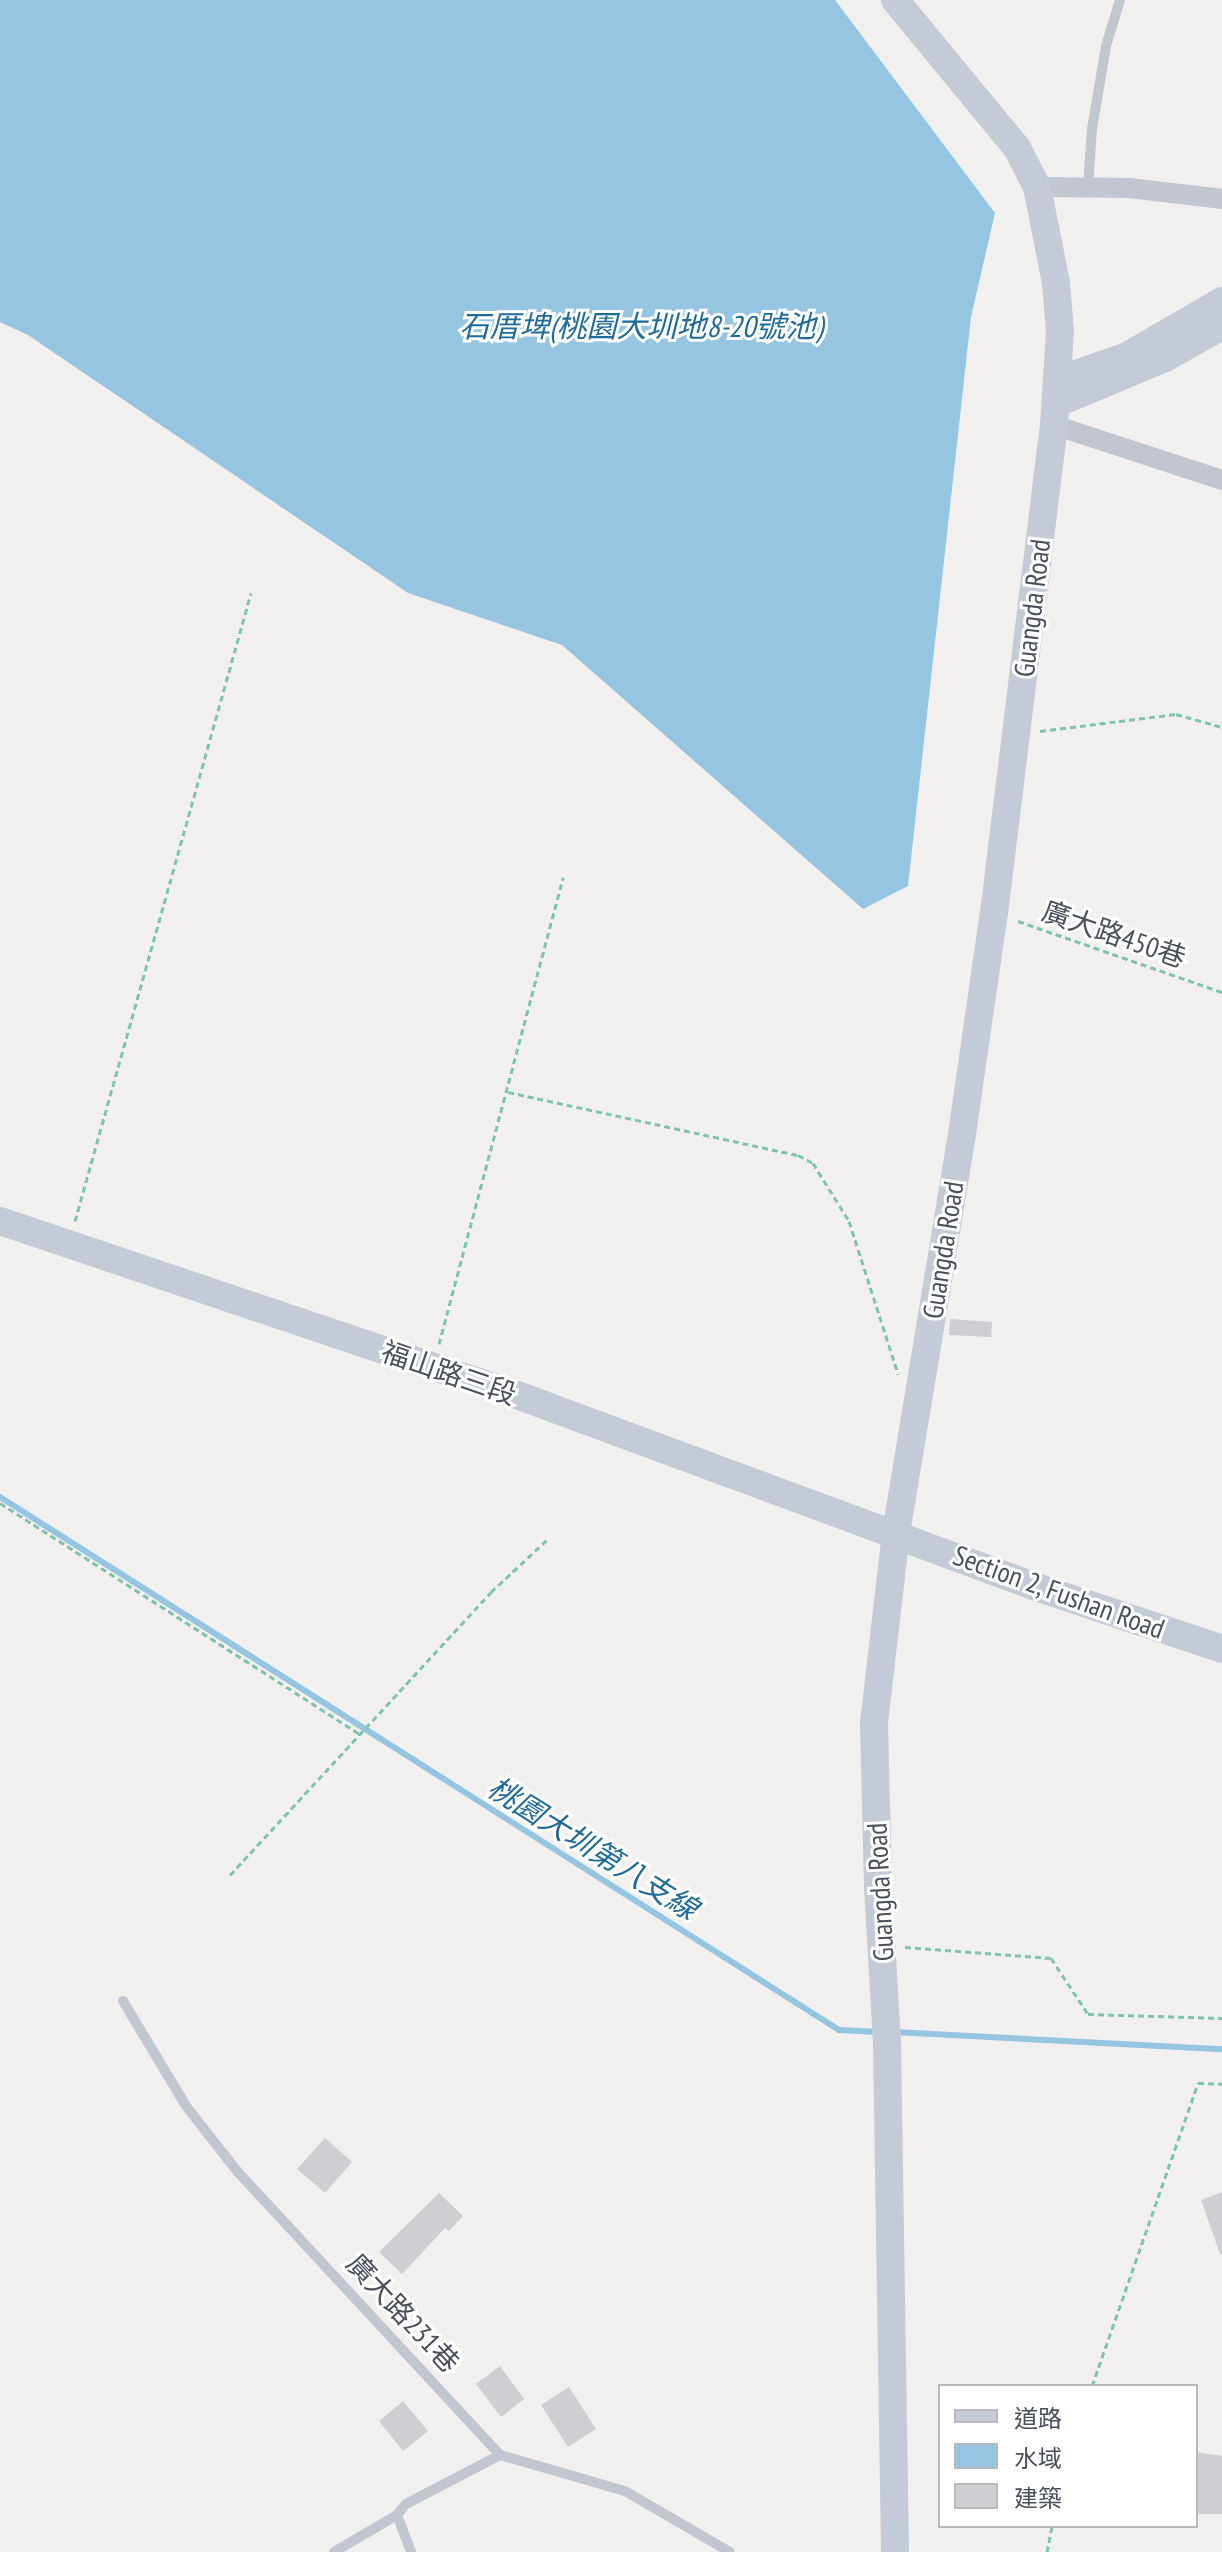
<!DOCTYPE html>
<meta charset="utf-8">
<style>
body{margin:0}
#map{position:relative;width:1222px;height:2552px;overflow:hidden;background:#f1f0ef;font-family:"PT Sans Narrow","Noto Sans TC",sans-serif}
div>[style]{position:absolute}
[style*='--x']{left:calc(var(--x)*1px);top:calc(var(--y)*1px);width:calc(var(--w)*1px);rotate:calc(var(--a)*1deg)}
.water>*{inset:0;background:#96c5e1}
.stream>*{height:6px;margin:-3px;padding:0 3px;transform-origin:3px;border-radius:3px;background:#96c5e1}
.building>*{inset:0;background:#ceced3}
.path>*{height:3px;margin-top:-1.5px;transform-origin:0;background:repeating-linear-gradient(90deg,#80c3ad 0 6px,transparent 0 10px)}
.lane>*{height:10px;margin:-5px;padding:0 5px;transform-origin:5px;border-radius:5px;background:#c2c7cf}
.street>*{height:20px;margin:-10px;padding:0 10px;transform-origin:10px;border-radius:10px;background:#c2c7cf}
.secondary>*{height:28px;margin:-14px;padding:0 14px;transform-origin:14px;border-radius:14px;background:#c4cad6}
span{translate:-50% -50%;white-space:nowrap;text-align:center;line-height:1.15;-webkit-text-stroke:6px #fff;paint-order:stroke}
.street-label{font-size:28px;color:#4a505a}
.water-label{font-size:30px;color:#1e6b99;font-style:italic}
.legend{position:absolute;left:938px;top:2384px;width:260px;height:144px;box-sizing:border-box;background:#fff;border:2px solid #b7b9bd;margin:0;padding:10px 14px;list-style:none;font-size:24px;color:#4a505a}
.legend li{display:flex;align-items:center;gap:16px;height:40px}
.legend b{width:40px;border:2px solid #b7b9bd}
</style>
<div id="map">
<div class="water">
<div style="clip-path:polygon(0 0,835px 0,995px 213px,971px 317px,908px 886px,863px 909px,562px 645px,408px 593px,28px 335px,0 322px)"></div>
</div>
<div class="stream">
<div style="--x:0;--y:1497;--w:994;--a:32.43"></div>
<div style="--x:839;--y:2030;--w:40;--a:2.9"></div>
<div style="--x:894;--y:2032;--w:328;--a:3"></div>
</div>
<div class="building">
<div style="clip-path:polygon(950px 1319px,992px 1322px,991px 1337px,949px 1335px)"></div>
<div style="clip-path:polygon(325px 2138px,352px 2162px,325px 2193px,297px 2169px)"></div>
<div style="clip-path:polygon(1222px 2192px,1222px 2254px,1220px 2254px,1201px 2200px)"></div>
<div style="clip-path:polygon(439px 2193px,463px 2216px,449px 2231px,445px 2228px,402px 2274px,379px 2252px)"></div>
<div style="clip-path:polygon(500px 2366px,524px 2399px,501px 2417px,476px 2384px)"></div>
<div style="clip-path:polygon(569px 2387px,596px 2429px,568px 2447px,541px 2405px)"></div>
<div style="clip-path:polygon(403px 2401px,428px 2431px,403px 2451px,379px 2421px)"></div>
<div style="clip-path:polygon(1196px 2452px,1222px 2456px,1222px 2514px,1196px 2514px)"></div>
</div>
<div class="path">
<div style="--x:1040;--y:731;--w:137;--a:-7.1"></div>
<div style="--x:1176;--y:714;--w:48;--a:15.8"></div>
<div style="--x:1018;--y:921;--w:216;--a:19.2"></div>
<div style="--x:508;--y:1092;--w:297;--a:12.3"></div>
<div style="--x:798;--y:1155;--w:17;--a:28"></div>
<div style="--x:813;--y:1163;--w:68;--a:58.2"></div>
<div style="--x:849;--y:1221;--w:161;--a:72.2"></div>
<div style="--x:75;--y:1221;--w:652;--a:-74.34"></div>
<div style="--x:439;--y:1344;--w:483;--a:-75.1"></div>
<div style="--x:0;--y:1503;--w:428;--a:32.7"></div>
<div style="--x:230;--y:1875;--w:385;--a:-47.3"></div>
<div style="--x:491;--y:1592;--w:79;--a:-43"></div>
<div style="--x:905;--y:1947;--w:146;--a:4.3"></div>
<div style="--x:1051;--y:1958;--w:67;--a:56.5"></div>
<div style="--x:1088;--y:2014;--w:134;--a:1.7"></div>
<div style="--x:1092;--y:2386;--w:321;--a:-70.7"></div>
<div style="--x:1198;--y:2083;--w:24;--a:2"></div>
<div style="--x:1047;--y:2552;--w:26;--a:-79"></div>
</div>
<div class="lane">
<div style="--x:1088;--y:186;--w:57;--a:-86"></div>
<div style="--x:1092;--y:129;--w:84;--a:-80.4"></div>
<div style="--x:1106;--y:46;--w:48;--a:-73.1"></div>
<div style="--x:123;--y:2001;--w:122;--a:59"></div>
<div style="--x:186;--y:2106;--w:83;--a:51.9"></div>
<div style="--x:237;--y:2171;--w:387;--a:47.2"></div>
<div style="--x:500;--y:2455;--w:130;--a:16.1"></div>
<div style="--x:625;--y:2491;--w:121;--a:30.2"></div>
<div style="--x:397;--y:2515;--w:40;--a:69"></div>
<div style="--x:334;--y:2552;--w:73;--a:-30.4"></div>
<div style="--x:397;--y:2515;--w:14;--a:-51"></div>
<div style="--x:406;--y:2504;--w:106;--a:-27.5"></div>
</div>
<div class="street">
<div style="--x:1037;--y:187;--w:92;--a:0.6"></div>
<div style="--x:1129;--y:188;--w:94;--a:6.7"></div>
<div style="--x:1054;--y:425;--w:177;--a:18.1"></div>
</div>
<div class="secondary">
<div style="--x:1059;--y:380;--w:72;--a:-19.4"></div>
<div style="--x:1127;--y:356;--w:110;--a:-30.1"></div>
<div style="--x:1057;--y:403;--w:117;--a:-22.6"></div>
<div style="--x:1165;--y:358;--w:65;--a:-29.3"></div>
<div style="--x:0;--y:1221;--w:545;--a:18.6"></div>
<div style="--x:517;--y:1395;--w:557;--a:20.29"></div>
<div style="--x:1039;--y:1588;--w:193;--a:18.4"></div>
<div style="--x:895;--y:2552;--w:509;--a:-90.9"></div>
<div style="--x:887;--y:2043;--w:156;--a:-93.3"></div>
<div style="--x:878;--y:1887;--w:164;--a:-91.4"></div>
<div style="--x:874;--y:1723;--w:191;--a:-83.4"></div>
<div style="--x:896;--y:1533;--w:411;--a:-80.6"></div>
<div style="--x:963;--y:1127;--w:216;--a:-81.8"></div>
<div style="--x:994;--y:913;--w:492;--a:-83"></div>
<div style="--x:1054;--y:425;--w:94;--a:-86.3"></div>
<div style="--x:1060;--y:331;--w:48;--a:-94.8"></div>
<div style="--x:1056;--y:283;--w:98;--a:-101.2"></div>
<div style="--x:1037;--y:187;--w:44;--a:-117.1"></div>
<div style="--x:1017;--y:148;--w:192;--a:-129.5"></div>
</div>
<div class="street-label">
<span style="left:1032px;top:608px;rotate:-83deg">Guangda Road</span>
<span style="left:1114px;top:934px;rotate:19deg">廣大路450巷</span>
<span style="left:943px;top:1250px;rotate:-81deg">Guangda Road</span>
<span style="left:449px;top:1373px;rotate:19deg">福山路三段</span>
<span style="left:1059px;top:1592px;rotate:20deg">Section 2, Fushan Road</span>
<span style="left:880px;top:1892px;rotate:-93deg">Guangda Road</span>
<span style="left:403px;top:2313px;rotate:47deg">廣大路231巷</span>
</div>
<div class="water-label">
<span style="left:641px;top:326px">石厝埤(桃園大圳地8-20號池)</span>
<span style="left:593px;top:1848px;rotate:32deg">桃園大圳第八支線</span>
</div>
<ul class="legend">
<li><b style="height:10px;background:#c4cad6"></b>道路</li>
<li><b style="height:22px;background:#96c5e1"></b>水域</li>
<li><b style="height:22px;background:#ceced3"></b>建築</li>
</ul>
</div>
